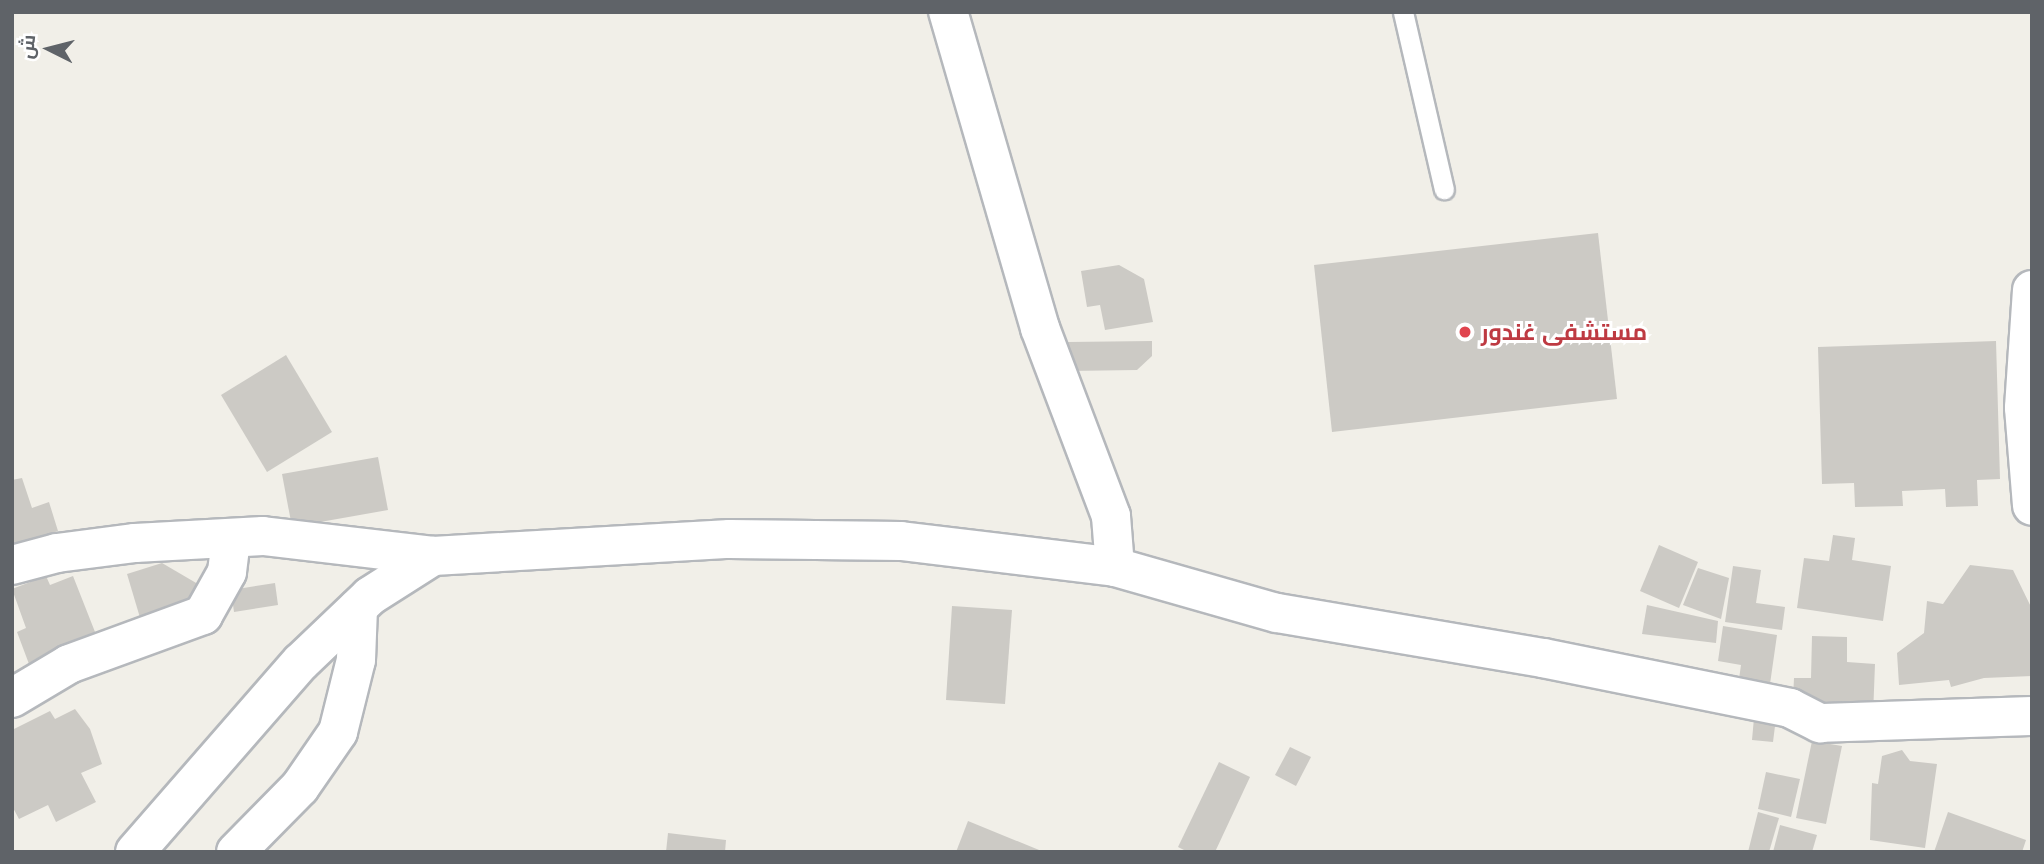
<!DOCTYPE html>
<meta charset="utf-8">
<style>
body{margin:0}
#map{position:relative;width:2044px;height:864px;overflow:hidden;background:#f1efe8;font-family:Helvetica,Cairo,sans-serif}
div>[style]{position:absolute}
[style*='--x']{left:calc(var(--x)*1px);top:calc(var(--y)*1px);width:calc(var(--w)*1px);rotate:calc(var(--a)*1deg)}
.building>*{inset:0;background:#cccac5}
.roads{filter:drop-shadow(2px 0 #b5b8bc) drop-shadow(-2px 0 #b5b8bc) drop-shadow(0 2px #b5b8bc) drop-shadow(0 -2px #b5b8bc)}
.service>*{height:19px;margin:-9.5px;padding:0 9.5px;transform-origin:9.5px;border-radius:9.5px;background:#fff}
.minor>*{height:38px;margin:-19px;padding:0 19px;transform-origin:19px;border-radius:19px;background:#fff}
.tertiary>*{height:38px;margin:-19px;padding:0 19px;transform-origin:19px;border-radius:19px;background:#fff}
.dots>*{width:19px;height:19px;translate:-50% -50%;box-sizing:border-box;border:4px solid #fff;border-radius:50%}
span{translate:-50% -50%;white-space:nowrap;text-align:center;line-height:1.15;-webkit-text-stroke:6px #fff;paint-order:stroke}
.health-label{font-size:23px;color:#be3a42;font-weight:700}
.left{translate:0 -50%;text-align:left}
.frame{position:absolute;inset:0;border:14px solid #5f6368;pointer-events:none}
.north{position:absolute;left:14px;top:14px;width:70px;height:70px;-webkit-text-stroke:5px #fff;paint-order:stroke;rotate:276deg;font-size:19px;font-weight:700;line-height:28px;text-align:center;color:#5f6368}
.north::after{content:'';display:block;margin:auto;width:24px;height:32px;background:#5f6368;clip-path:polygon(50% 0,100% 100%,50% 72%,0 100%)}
</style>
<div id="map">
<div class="building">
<div style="clip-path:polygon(1598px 233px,1617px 399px,1332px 432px,1314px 265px)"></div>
<div style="clip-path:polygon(1119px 265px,1144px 279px,1153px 322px,1105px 330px,1100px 305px,1087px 307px,1081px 271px)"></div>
<div style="clip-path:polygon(1152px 341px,1152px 356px,1137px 370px,1068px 371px,1068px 342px)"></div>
<div style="clip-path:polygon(1996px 341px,2000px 479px,1977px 480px,1978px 506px,1946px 507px,1945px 489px,1902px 491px,1903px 506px,1855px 507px,1854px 483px,1822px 484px,1818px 347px)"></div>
<div style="clip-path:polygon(286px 355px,332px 432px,267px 472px,221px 395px)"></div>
<div style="clip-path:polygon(378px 457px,388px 510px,292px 527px,282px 474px)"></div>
<div style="clip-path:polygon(22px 478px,32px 508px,49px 502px,58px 531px,12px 546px,12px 480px)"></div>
<div style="clip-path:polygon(1833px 535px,1855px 538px,1852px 560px,1891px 566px,1883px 621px,1797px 608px,1804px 558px,1829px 561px)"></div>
<div style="clip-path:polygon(1659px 545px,1698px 562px,1679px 608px,1640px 591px)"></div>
<div style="clip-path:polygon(162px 563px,203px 587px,207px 600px,141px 621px,127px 574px)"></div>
<div style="clip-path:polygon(1970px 565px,2013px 570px,2032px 609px,2032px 676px,1984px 678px,1951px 687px,1949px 680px,1899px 685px,1897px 653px,1924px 633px,1927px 601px,1943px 604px)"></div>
<div style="clip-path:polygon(1733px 566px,1761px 570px,1756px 603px,1785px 607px,1782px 630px,1725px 622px)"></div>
<div style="clip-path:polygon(1698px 568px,1729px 578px,1721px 619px,1683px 605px)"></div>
<div style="clip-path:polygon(46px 576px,50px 585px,73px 576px,97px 637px,29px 664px,17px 632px,26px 628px,12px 589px)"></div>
<div style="clip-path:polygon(275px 583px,278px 605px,234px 612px,231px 590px)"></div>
<div style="clip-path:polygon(1647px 605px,1718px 621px,1716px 643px,1642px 634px)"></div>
<div style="clip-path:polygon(952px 606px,1012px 610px,1005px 704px,946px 700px)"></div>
<div style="clip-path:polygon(1723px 626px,1777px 635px,1769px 691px,1738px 686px,1741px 665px,1718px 661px)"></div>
<div style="clip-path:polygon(1812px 636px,1847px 637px,1847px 662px,1875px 664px,1873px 716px,1793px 699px,1794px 678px,1811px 678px)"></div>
<div style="clip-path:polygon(1755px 707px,1777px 710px,1773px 742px,1752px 740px)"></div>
<div style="clip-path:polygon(75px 709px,90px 729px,102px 764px,81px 773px,96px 802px,56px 822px,48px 805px,19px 819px,12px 806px,12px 730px,50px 711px,55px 719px)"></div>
<div style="clip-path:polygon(1812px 741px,1842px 746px,1826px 824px,1796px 818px)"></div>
<div style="clip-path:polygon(1290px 747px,1311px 757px,1296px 786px,1275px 775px)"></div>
<div style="clip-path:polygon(1902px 750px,1910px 761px,1937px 764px,1925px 848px,1870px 840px,1872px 783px,1878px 784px,1882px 756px)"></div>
<div style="clip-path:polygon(1219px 762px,1250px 777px,1215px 852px,1188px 852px,1178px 847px)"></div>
<div style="clip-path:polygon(1766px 772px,1800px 779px,1791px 817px,1758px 809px)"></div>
<div style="clip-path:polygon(1758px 812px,1779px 818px,1769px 852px,1748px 852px)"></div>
<div style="clip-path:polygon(1948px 812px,2026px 840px,2022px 852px,1934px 852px)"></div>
<div style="clip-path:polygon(968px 821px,1044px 852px,956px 852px)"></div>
<div style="clip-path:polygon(1780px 825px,1817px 835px,1812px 852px,1773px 852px)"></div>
<div style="clip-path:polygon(668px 833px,726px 840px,725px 852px,666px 852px)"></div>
</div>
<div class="roads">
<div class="service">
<div style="--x:1403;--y:12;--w:182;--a:77"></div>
</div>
<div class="minor">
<div style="--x:12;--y:565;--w:47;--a:-14.9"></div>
<div style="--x:57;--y:553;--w:79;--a:-7.3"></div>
<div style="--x:135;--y:543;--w:128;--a:-3.1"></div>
<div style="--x:263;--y:536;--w:171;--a:6.7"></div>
<div style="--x:433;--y:556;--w:297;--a:-3.3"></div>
<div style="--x:730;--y:539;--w:171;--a:0.7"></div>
<div style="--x:901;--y:541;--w:216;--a:6.9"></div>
<div style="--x:1115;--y:567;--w:51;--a:-94.5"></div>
<div style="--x:1111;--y:516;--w:201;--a:-110.7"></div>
<div style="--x:1040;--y:328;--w:329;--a:-106.2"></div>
<div style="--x:1115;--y:567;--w:168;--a:15.9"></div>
<div style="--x:1277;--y:613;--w:270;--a:9.6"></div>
<div style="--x:1543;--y:658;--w:252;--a:11.4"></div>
<div style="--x:1790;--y:708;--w:34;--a:27"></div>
<div style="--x:1820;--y:723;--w:212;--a:-1.9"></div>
<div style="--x:12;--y:698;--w:66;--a:-30.8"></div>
<div style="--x:69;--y:664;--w:143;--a:-20.1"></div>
<div style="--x:203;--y:615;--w:49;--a:-60.8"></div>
<div style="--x:227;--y:572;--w:33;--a:-83"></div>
<div style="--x:135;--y:852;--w:252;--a:-48.9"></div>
<div style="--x:301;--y:662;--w:95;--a:-43.7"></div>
<div style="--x:370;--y:596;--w:75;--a:-32.4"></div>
<div style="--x:236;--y:852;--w:91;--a:-45.4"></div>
<div style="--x:300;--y:787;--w:67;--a:-55.4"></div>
<div style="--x:338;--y:732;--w:74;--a:-76"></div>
<div style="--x:356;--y:660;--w:52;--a:-87.8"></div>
</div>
<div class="tertiary">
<div style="--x:2032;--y:290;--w:118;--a:93.9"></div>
<div style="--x:2024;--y:408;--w:98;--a:85.3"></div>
</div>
</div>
<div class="dots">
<div style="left:1465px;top:332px;background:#e0444e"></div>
</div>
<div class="health-label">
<span class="left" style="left:1481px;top:332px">مستشفى غندور</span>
</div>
<div class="frame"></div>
<div class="north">ش</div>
</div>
